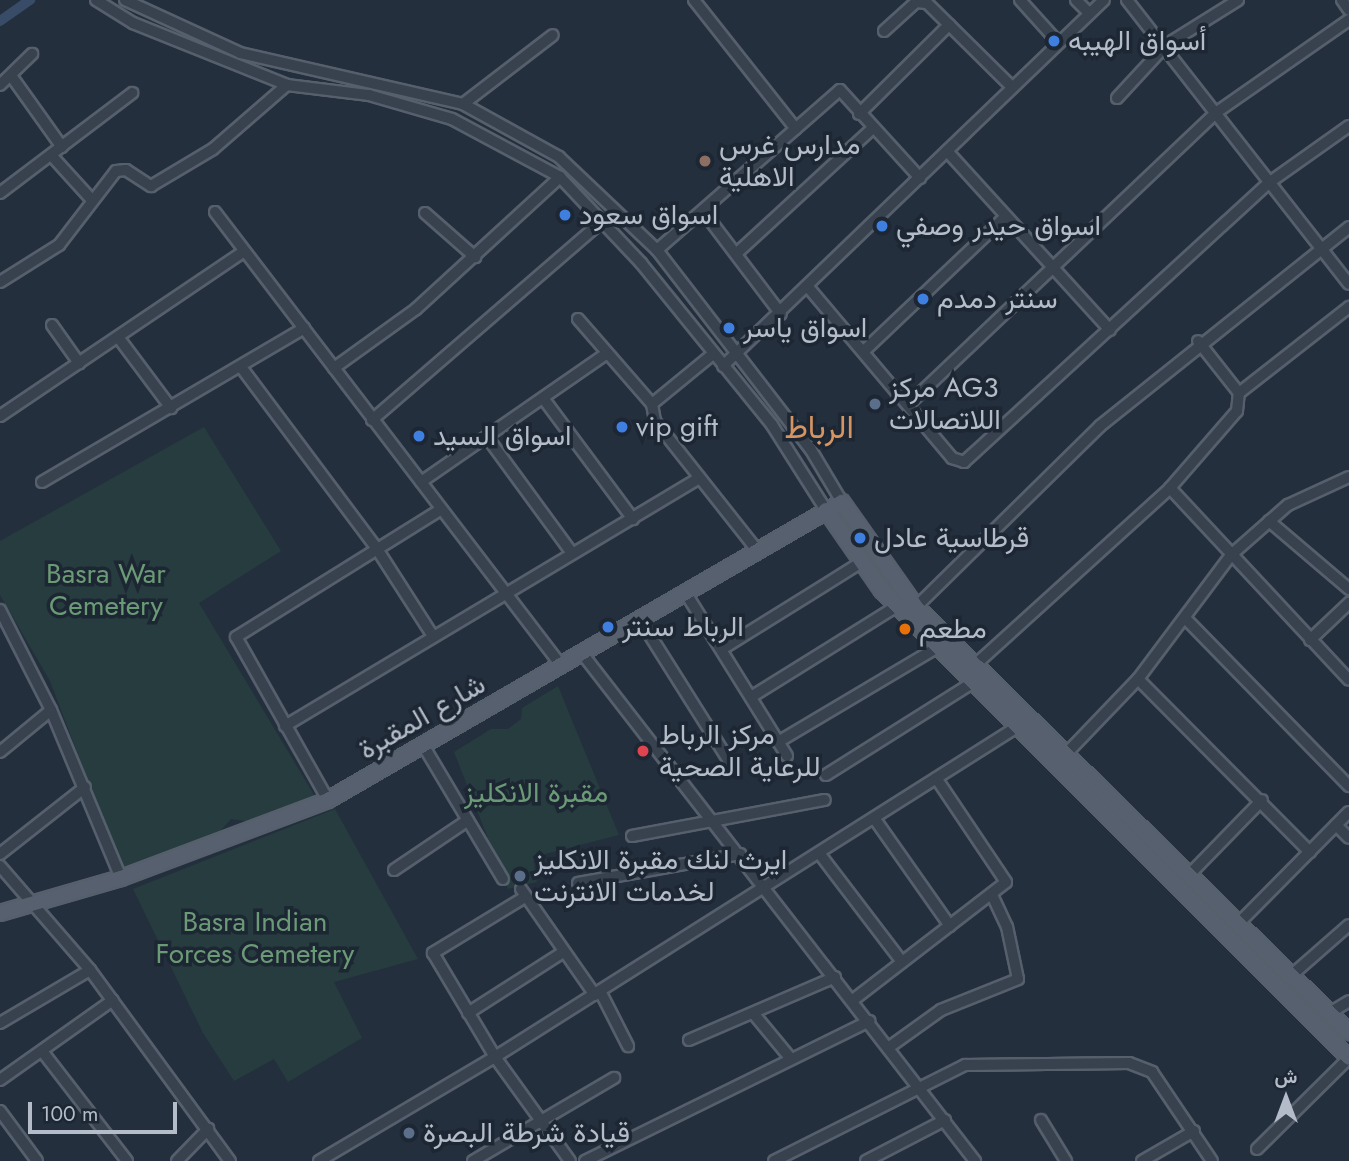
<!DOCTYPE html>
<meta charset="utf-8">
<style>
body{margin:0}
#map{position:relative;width:1349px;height:1161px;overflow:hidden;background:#242f3e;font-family:Jost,Vazirmatn,sans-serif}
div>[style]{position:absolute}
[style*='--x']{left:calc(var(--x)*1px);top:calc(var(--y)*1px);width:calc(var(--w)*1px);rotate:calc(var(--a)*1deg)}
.green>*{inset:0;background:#263c3f}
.canal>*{height:10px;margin:-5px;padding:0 5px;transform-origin:5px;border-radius:5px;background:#394c67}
.roads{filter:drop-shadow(2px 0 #565f6c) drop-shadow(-2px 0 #565f6c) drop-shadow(0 2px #565f6c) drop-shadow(0 -2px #565f6c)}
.minor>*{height:10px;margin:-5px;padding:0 5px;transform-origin:5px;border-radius:5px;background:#38414e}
.major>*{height:14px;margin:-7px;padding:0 7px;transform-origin:7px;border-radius:7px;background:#56606e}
.dots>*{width:19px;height:19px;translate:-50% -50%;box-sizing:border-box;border:4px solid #1d2633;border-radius:50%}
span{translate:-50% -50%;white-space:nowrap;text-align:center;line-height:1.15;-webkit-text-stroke:7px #1d2633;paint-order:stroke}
.poi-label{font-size:28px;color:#b4bcc9}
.left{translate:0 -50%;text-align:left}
.park-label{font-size:28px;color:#6b9a76}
.street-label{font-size:28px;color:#b4bcc9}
.quarter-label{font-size:32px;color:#d59563}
.north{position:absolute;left:1251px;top:1063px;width:70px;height:70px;-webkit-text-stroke:5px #1d2633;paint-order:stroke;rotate:0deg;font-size:19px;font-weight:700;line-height:28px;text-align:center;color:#b4bcc9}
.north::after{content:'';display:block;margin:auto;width:24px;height:32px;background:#b4bcc9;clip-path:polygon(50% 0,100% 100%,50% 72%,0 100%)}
.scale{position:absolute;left:28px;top:1102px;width:149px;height:32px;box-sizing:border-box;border:4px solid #b4bcc9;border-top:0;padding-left:9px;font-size:21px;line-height:24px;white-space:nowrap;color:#b4bcc9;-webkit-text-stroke:5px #1d2633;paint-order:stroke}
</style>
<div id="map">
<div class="green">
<div style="clip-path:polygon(204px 427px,281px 551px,199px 603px,316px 798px,252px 822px,231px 819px,213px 839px,122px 871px,50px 681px,0 595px,0 541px)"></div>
<div style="clip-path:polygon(558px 686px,619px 835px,533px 857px,537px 882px,508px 889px,454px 752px,491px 729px,508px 729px,521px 719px,522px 708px)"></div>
<div style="clip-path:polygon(335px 809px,418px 959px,334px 982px,362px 1038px,288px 1082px,274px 1059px,234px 1081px,203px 1033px,133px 889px)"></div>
</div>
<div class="canal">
<div style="--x:0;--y:21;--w:37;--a:-35"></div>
</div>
<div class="roads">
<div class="minor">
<div style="--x:96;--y:0;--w:44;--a:31.9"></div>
<div style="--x:133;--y:23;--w:166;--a:21.9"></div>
<div style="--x:287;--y:85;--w:83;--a:7"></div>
<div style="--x:369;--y:95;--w:86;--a:16.1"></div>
<div style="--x:452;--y:119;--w:123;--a:28.2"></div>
<div style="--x:560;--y:177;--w:118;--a:46.7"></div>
<div style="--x:641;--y:263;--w:208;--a:51"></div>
<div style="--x:772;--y:425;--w:101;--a:57.6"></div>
<div style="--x:125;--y:0;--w:127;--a:24.7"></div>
<div style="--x:240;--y:53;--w:229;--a:12.9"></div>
<div style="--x:463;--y:104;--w:110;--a:28.9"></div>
<div style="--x:559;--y:157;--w:135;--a:43.5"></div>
<div style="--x:657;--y:250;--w:252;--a:52.4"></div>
<div style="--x:811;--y:450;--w:61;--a:59.2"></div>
<div style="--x:694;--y:0;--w:164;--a:51.7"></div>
<div style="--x:1020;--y:0;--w:57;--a:47.9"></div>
<div style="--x:1076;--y:0;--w:18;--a:45"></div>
<div style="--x:1127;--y:0;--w:360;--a:52"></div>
<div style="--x:1342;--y:0;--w:12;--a:55"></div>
<div style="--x:884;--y:31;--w:43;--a:-42.2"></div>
<div style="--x:916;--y:2;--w:11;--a:5"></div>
<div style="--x:927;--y:3;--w:120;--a:44.7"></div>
<div style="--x:12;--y:77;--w:86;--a:54.5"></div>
<div style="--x:0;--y:85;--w:45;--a:-44.1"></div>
<div style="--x:1117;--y:98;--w:72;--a:-47.2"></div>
<div style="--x:1166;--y:45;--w:85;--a:-32"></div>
<div style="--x:463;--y:104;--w:113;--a:-37.5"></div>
<div style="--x:859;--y:114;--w:127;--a:-44.7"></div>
<div style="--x:947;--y:151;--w:242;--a:47.7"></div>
<div style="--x:51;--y:155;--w:58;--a:47.8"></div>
<div style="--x:0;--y:193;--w:166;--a:-37.1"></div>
<div style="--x:703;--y:211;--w:129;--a:52.9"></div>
<div style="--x:215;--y:212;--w:569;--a:52.65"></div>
<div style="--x:425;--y:213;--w:67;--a:41.3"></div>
<div style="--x:657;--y:250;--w:243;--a:-41.2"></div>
<div style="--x:840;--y:90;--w:119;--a:47.7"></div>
<div style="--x:737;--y:253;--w:185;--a:-42.6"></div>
<div style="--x:0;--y:282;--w:70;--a:-32.1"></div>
<div style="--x:59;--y:245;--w:93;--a:-52.4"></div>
<div style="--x:116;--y:171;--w:10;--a:-6"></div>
<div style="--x:126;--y:170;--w:30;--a:33"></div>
<div style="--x:151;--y:186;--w:72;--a:-30.8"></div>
<div style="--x:213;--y:149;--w:98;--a:-40.9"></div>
<div style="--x:808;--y:287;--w:224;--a:49.9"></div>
<div style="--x:952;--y:458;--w:13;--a:18"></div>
<div style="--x:964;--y:462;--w:415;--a:-42.5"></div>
<div style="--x:1270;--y:182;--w:97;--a:-35.3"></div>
<div style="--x:578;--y:319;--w:113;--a:49"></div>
<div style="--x:652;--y:404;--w:17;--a:80"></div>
<div style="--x:655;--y:421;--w:163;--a:51.7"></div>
<div style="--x:52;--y:325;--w:47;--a:54.6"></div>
<div style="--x:118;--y:337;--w:89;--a:53.3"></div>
<div style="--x:865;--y:350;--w:193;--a:-43.5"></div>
<div style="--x:723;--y:366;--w:528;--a:-43.85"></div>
<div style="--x:241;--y:367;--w:227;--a:53.2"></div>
<div style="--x:377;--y:549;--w:100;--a:57.3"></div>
<div style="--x:334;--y:368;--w:101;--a:-35.7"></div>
<div style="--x:416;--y:309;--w:195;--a:-42.5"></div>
<div style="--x:1239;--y:393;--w:140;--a:-38"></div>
<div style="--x:543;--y:398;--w:151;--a:53.4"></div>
<div style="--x:910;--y:403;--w:423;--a:-43.5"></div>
<div style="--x:1217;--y:112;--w:161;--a:-34.9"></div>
<div style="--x:652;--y:404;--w:79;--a:-39.3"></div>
<div style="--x:0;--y:416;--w:292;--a:-34"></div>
<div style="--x:372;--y:420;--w:306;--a:-40.8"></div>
<div style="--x:487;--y:437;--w:144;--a:53.8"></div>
<div style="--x:42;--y:482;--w:304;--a:-30.4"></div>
<div style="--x:421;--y:482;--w:226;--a:-34.7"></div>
<div style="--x:1170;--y:488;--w:262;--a:47"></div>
<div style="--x:1269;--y:521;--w:105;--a:40.4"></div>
<div style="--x:685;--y:592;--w:193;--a:58.1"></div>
<div style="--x:916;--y:607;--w:258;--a:-44.5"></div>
<div style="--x:1100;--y:426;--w:319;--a:-38.6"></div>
<div style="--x:0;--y:610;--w:112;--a:63"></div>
<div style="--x:51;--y:710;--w:182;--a:67.4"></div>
<div style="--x:639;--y:618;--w:169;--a:57.8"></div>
<div style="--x:1185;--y:618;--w:235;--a:45.7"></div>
<div style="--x:1310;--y:640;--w:54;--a:-43.5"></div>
<div style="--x:722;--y:649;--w:163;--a:-31.9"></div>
<div style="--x:581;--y:652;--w:644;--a:52.26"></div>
<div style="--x:975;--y:665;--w:263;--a:-42.2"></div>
<div style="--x:1170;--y:488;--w:102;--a:-49"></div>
<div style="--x:1237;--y:411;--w:18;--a:-84"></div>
<div style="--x:1239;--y:393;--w:66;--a:-128.3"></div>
<div style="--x:1138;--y:679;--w:244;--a:45.2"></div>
<div style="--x:751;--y:697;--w:172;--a:-31.9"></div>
<div style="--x:285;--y:726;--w:483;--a:-30.9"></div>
<div style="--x:778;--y:742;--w:188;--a:-30.7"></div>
<div style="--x:423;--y:745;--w:156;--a:59.2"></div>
<div style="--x:0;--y:752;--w:66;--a:-39.5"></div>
<div style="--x:1065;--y:755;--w:105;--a:-46.2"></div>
<div style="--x:1138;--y:679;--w:155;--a:-53.1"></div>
<div style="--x:1231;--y:555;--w:76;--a:-41.3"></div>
<div style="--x:1288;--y:505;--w:67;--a:-24.7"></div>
<div style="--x:826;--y:775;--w:176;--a:-32.2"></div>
<div style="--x:328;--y:800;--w:187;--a:-119.4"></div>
<div style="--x:236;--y:637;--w:240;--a:-31.9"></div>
<div style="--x:874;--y:818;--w:132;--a:54.9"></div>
<div style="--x:1336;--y:825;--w:18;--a:45"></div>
<div style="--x:632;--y:836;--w:196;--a:-10.6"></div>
<div style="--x:819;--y:853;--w:137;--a:52.7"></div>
<div style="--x:0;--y:854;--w:108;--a:-38.2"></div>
<div style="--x:0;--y:866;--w:138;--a:49.1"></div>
<div style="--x:90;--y:970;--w:237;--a:53.8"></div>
<div style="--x:394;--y:870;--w:89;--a:-34"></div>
<div style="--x:1190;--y:874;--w:103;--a:-45.8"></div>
<div style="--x:578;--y:883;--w:165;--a:-10.1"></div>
<div style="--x:521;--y:889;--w:129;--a:55.1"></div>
<div style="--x:525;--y:897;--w:108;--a:148.7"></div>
<div style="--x:433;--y:953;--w:121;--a:59.2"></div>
<div style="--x:495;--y:1057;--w:128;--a:54.2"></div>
<div style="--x:1239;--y:923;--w:156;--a:-45.3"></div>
<div style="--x:1293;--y:974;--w:74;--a:-41.2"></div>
<div style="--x:600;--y:991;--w:62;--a:63"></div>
<div style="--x:853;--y:1000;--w:193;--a:-37.6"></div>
<div style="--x:1006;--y:882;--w:125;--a:-123.9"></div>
<div style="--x:1331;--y:1012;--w:21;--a:-31"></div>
<div style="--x:468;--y:1013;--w:112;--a:-32.6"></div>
<div style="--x:753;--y:1013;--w:60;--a:50.4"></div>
<div style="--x:0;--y:1023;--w:104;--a:-30.5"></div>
<div style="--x:689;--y:1040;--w:159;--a:-23.3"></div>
<div style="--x:888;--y:1048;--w:65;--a:-35.6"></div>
<div style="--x:941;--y:1010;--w:83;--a:-21.9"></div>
<div style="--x:1018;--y:979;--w:53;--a:-101.9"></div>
<div style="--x:1007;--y:927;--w:35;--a:-115"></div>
<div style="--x:42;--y:1051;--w:139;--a:52.3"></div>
<div style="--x:0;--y:1080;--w:138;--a:-35.3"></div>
<div style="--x:0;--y:1111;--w:62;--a:53.5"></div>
<div style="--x:1041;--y:1120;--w:48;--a:58.6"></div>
<div style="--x:1257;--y:1149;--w:129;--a:-44.7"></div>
<div style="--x:177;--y:1161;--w:45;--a:-45.9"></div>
<div style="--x:319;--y:1161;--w:204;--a:-30.6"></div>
<div style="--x:495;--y:1057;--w:618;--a:-32.3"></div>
<div style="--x:473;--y:1161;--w:164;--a:-30.5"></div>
<div style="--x:585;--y:1161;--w:317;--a:-26.2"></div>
<div style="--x:774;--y:1161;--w:214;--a:-26.7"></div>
<div style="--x:965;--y:1065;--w:164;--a:-0.7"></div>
<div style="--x:1129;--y:1063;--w:25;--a:21"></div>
<div style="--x:1152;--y:1072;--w:107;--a:56"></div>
<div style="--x:866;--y:1161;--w:89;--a:-27.4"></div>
<div style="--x:1142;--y:1161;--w:60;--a:-30"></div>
</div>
<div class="major">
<div style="--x:826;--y:510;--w:98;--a:55.3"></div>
<div style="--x:882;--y:591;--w:660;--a:45"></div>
<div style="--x:0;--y:913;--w:126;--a:-16.1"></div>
<div style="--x:121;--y:878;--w:221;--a:-20.6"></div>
<div style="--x:328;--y:800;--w:594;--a:-30.1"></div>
<div style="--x:842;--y:502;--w:128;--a:54.8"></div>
<div style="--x:916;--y:607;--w:607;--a:44.47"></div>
</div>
</div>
<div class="dots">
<div style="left:1054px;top:41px;background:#3f7fe0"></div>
<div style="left:705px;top:161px;background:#8d6e63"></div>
<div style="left:565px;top:215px;background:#3f7fe0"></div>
<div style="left:882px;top:226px;background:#3f7fe0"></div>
<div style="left:923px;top:299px;background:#3f7fe0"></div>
<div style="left:729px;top:328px;background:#3f7fe0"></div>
<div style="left:875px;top:404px;background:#5c6f8a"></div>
<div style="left:622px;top:427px;background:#3f7fe0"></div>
<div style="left:419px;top:436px;background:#3f7fe0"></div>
<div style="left:860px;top:538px;background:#3f7fe0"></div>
<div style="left:608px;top:627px;background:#3f7fe0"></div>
<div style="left:905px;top:629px;background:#e8710a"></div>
<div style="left:643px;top:751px;background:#e0444e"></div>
<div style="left:520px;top:876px;background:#5c6f8a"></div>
<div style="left:409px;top:1133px;background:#5c6f8a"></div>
</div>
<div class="poi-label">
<span class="left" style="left:1068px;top:41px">أسواق الهيبه</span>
<span class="left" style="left:719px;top:161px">مدارس غرس<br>الاهلية</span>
<span class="left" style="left:579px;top:215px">اسواق سعود</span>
<span class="left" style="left:896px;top:226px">اسواق حيدر وصفي</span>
<span class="left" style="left:937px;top:299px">سنتر دمدم</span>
<span class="left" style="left:743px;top:328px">اسواق ياسر</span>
<span class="left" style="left:889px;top:404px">مركز AG3<br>اللاتصالات</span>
<span class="left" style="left:636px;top:427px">vip gift</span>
<span class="left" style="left:433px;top:436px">اسواق السيد</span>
<span class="left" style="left:874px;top:538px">قرطاسية عادل</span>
<span class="left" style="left:622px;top:627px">الرباط سنتر</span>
<span class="left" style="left:919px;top:629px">مطعم</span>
<span class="left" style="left:659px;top:751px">مركز الرباط<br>للرعاية الصحية</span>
<span class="left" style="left:534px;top:876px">ايرث لنك مقبرة الانكليز<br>لخدمات الانترنت</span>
<span class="left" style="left:423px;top:1133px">قيادة شرطة البصرة</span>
</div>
<div class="park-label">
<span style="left:106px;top:590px">Basra War<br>Cemetery</span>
<span style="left:536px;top:793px">مقبرة الانكليز</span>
<span style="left:255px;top:938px">Basra Indian<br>Forces Cemetery</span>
</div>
<div class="street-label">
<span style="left:422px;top:717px;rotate:-30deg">شارع المقبرة</span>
</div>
<div class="quarter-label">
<span style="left:819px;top:427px">الرباط</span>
</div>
<div class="north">ش</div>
<div class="scale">100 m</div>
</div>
